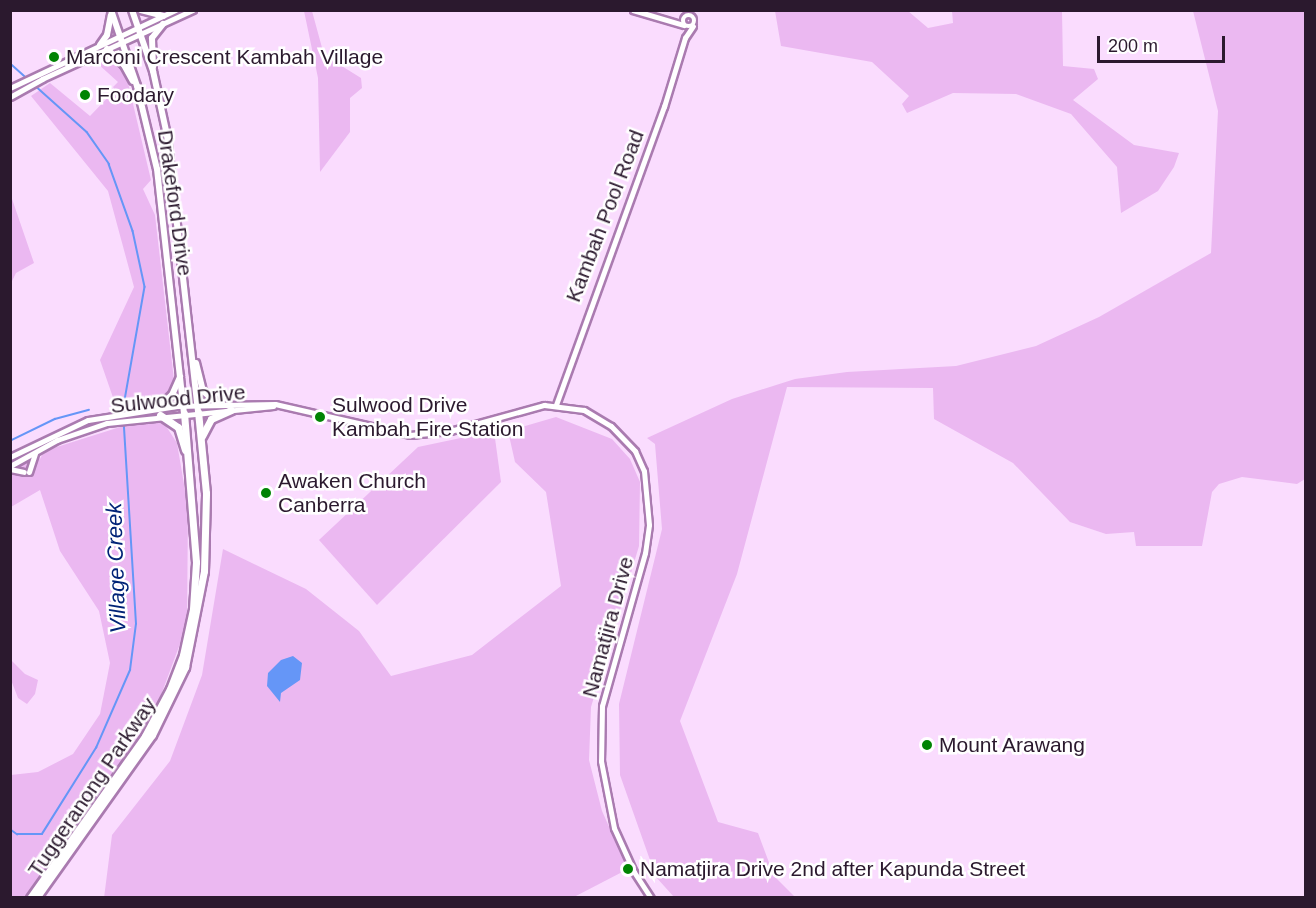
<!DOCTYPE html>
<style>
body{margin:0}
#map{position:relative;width:1316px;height:908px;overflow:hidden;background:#fadcfe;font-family:Arial,sans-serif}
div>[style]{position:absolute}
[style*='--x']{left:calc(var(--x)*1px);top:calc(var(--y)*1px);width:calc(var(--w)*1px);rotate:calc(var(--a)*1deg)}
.green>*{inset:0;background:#ebb8f1}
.water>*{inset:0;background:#6596f7}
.stream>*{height:1.5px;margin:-0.75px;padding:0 0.75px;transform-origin:0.75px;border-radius:0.75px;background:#6596f7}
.roads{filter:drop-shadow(2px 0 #aa7bb0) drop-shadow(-2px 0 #aa7bb0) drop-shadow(0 2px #aa7bb0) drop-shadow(0 -2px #aa7bb0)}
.tertiary>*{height:4.5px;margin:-2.25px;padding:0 2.25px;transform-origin:2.25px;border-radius:2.25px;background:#fff}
.tertiary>.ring{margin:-2.25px;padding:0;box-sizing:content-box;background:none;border:4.5px solid #fff;border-radius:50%}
.secondary>*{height:5px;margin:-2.5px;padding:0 2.5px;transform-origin:2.5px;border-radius:2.5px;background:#fff}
.trunk>*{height:6px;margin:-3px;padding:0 3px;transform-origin:3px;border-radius:3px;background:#fff}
.motorway>*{height:7px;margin:-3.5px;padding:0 3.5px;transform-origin:3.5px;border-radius:3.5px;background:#fff}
.dots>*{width:16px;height:16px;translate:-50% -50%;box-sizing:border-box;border:3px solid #fff;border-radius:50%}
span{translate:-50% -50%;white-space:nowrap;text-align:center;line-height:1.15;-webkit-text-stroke:5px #fff;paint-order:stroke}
.poi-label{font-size:21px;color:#2b192e}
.left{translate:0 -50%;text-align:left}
.street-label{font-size:21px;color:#2b192e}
.water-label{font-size:22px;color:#012377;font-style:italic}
.frame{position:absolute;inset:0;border:12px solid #2b192e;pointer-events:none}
.scale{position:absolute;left:1097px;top:36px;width:128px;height:27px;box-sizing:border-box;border:3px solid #2b192e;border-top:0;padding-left:8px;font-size:18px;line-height:21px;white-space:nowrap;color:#2b192e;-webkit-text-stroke:4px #fff;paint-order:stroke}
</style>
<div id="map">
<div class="green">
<div style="clip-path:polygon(817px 10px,908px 11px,928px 28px,953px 23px,952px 11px,1062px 11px,1063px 66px,1094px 69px,1098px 79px,1073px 100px,1134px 145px,1179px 153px,1174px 167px,1158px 191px,1121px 213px,1117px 167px,1071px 114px,1016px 94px,953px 93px,907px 113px,902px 104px,909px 96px,872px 62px,781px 46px,775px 11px)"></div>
<div style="clip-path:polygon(304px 11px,312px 11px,324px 55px,361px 78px,362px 88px,350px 98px,350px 132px,320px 172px,318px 78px)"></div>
<div style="clip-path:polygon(1193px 11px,1305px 11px,1305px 479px,1297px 484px,1242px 477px,1219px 484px,1212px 492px,1202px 546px,1136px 546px,1134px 532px,1106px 534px,1070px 522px,1013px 463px,934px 419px,933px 388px,787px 387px,737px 574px,680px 721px,718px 822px,758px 833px,774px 876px,795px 897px,674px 897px,656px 877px,620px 775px,619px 704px,662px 529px,655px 444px,647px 438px,732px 399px,795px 379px,847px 372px,956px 366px,1036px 346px,1099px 317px,1211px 253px,1218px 111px)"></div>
<div style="clip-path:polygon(108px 52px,125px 70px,151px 180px,143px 189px,155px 215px,174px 380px,171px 393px,158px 404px,117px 409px,100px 360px,134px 287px,108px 191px,31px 96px,50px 83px,90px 116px,115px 90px,113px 87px,118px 82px,97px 63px)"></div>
<div style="clip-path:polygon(11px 196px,34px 263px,16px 273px,11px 283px)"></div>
<div style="clip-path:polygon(556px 417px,612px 439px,630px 459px,640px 482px,639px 546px,591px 707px,589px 760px,602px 811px,628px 869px,574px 897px,104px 898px,112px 835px,170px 761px,202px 675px,223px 549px,306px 589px,359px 631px,391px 676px,472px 655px,561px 586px,546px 492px,515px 462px,508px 431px)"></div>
<div style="clip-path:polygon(162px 420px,177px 443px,188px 508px,187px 625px,151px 722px,80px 818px,69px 808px,66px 811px,77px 821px,26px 898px,11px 897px,11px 775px,38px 772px,73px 754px,100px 714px,110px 663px,99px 611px,60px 551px,40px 490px,11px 507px,10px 471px,38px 455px,40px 459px,44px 451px,136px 422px)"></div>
<div style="clip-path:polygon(494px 431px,501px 482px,377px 605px,319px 540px,418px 447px)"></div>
<div style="clip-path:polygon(11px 660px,25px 674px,38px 680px,35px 694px,27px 704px,18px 698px,11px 680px)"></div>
</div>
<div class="water">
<div style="clip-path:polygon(293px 656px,302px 663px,300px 680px,281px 693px,280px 702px,267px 686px,268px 673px,281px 660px)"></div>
</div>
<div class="stream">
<div style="--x:10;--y:63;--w:103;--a:41.9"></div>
<div style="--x:87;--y:132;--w:39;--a:55"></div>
<div style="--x:109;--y:164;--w:71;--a:70.3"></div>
<div style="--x:133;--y:231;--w:57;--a:77.9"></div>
<div style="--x:145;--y:287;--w:121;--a:100"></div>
<div style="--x:10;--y:441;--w:50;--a:-26.1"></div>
<div style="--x:55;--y:419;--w:35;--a:-15"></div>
<div style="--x:10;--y:829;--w:9;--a:36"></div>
<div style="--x:17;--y:834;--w:25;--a:0"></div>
<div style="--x:42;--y:834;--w:102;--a:-57.9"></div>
<div style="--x:96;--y:748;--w:85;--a:-66.4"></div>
<div style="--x:130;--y:670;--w:46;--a:-82.6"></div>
<div style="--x:136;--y:624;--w:199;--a:-93.5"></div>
</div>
<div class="roads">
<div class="tertiary">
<div style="--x:633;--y:10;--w:53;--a:16.4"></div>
<div class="ring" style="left:683px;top:15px;width:7.5px;height:7.5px"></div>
<div style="--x:10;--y:88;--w:183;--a:-25.2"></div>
<div style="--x:10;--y:97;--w:37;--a:-29"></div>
<div style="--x:42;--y:79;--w:166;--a:-24.6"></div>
<div style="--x:556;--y:405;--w:317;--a:-70.1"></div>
<div style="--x:664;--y:107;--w:72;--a:-73.1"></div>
<div style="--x:685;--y:38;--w:14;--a:-56"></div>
</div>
<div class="secondary">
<div style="--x:10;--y:457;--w:86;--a:-25.4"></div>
<div style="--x:88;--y:420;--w:90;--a:-8.9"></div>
<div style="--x:177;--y:406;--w:98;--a:-1.2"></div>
<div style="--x:275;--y:404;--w:139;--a:12.9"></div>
<div style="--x:410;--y:435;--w:40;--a:-5.7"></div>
<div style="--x:450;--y:431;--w:98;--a:-15.5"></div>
<div style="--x:544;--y:405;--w:40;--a:7.1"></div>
<div style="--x:584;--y:410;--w:31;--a:31"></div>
<div style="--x:611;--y:426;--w:35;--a:46"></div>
<div style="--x:635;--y:451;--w:22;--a:66"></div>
<div style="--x:644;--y:471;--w:54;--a:84.7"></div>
<div style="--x:649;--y:525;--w:28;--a:98"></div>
<div style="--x:645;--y:553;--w:159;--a:105.7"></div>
<div style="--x:602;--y:706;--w:55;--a:91"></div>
<div style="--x:601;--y:761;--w:68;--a:79"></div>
<div style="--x:614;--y:828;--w:48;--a:65.6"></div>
<div style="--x:634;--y:872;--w:31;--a:57"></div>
<div style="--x:10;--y:466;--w:54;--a:-29"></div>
<div style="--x:57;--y:440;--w:53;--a:-18.8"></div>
<div style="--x:107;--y:423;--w:167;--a:-5.8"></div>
<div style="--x:10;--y:469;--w:14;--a:12"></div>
<div style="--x:29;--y:472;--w:20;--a:-72"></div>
</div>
<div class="trunk">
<div style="--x:111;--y:10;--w:80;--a:71.1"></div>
<div style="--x:137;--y:86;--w:85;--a:76.5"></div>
<div style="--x:157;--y:169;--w:245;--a:83.7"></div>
<div style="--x:132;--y:10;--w:65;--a:71"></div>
<div style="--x:153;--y:71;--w:66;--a:77.7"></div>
<div style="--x:167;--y:135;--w:279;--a:83.6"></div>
<div style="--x:141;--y:10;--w:23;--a:15"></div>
<div style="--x:100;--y:45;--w:12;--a:-55"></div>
<div style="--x:107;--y:35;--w:20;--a:-79"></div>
<div style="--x:107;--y:49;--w:23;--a:43"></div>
<div style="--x:124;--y:65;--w:18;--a:61"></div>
<div style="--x:153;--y:67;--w:29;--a:-92"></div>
<div style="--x:152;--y:38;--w:18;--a:-52"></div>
<div style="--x:196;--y:363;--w:29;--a:76"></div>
<div style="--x:203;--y:391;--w:20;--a:41"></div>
<div style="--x:159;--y:407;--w:18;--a:-43"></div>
<div style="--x:172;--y:395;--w:20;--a:-66"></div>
</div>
<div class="motorway">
<div style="--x:160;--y:415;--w:22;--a:34"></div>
<div style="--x:178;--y:427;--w:24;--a:73"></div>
<div style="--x:202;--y:436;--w:19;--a:-62"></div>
<div style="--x:211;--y:419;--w:22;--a:-24"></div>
<div style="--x:30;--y:898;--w:199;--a:-54.6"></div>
<div style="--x:145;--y:736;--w:53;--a:-62"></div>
<div style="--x:170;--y:689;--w:36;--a:-69"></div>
<div style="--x:183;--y:655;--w:47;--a:-77.7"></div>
<div style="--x:193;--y:609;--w:47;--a:-86.3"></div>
<div style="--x:196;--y:562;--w:149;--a:-94.6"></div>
<div style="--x:36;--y:898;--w:200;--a:-54.6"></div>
<div style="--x:152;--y:735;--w:76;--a:-64.1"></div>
<div style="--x:185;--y:667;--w:98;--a:-78.8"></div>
<div style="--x:204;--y:571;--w:78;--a:-88.5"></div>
<div style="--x:206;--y:493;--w:81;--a:-95.6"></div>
</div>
</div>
<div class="dots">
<div style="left:54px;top:57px;background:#008403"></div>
<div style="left:85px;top:95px;background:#008403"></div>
<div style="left:320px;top:417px;background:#008403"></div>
<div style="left:266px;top:493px;background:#008403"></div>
<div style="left:927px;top:745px;background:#008403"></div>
<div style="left:628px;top:869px;background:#008403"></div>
</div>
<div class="poi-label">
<span class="left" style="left:66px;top:57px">Marconi Crescent Kambah Village</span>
<span class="left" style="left:97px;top:95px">Foodary</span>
<span class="left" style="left:332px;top:417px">Sulwood Drive<br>Kambah Fire Station</span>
<span class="left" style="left:278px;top:493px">Awaken Church<br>Canberra</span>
<span class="left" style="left:939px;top:745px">Mount Arawang</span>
<span class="left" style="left:640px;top:869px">Namatjira Drive 2nd after Kapunda Street</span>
</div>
<div class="street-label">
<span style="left:175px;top:203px;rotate:82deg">Drakeford Drive</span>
<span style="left:605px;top:216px;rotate:-69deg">Kambah Pool Road</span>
<span style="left:178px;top:399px;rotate:-6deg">Sulwood Drive</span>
<span style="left:608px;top:627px;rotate:-75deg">Namatjira Drive</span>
<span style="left:92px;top:787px;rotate:-56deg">Tuggeranong Parkway</span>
</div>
<div class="water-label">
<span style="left:116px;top:568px;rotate:-92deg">Village Creek</span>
</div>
<div class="frame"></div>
<div class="scale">200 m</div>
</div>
